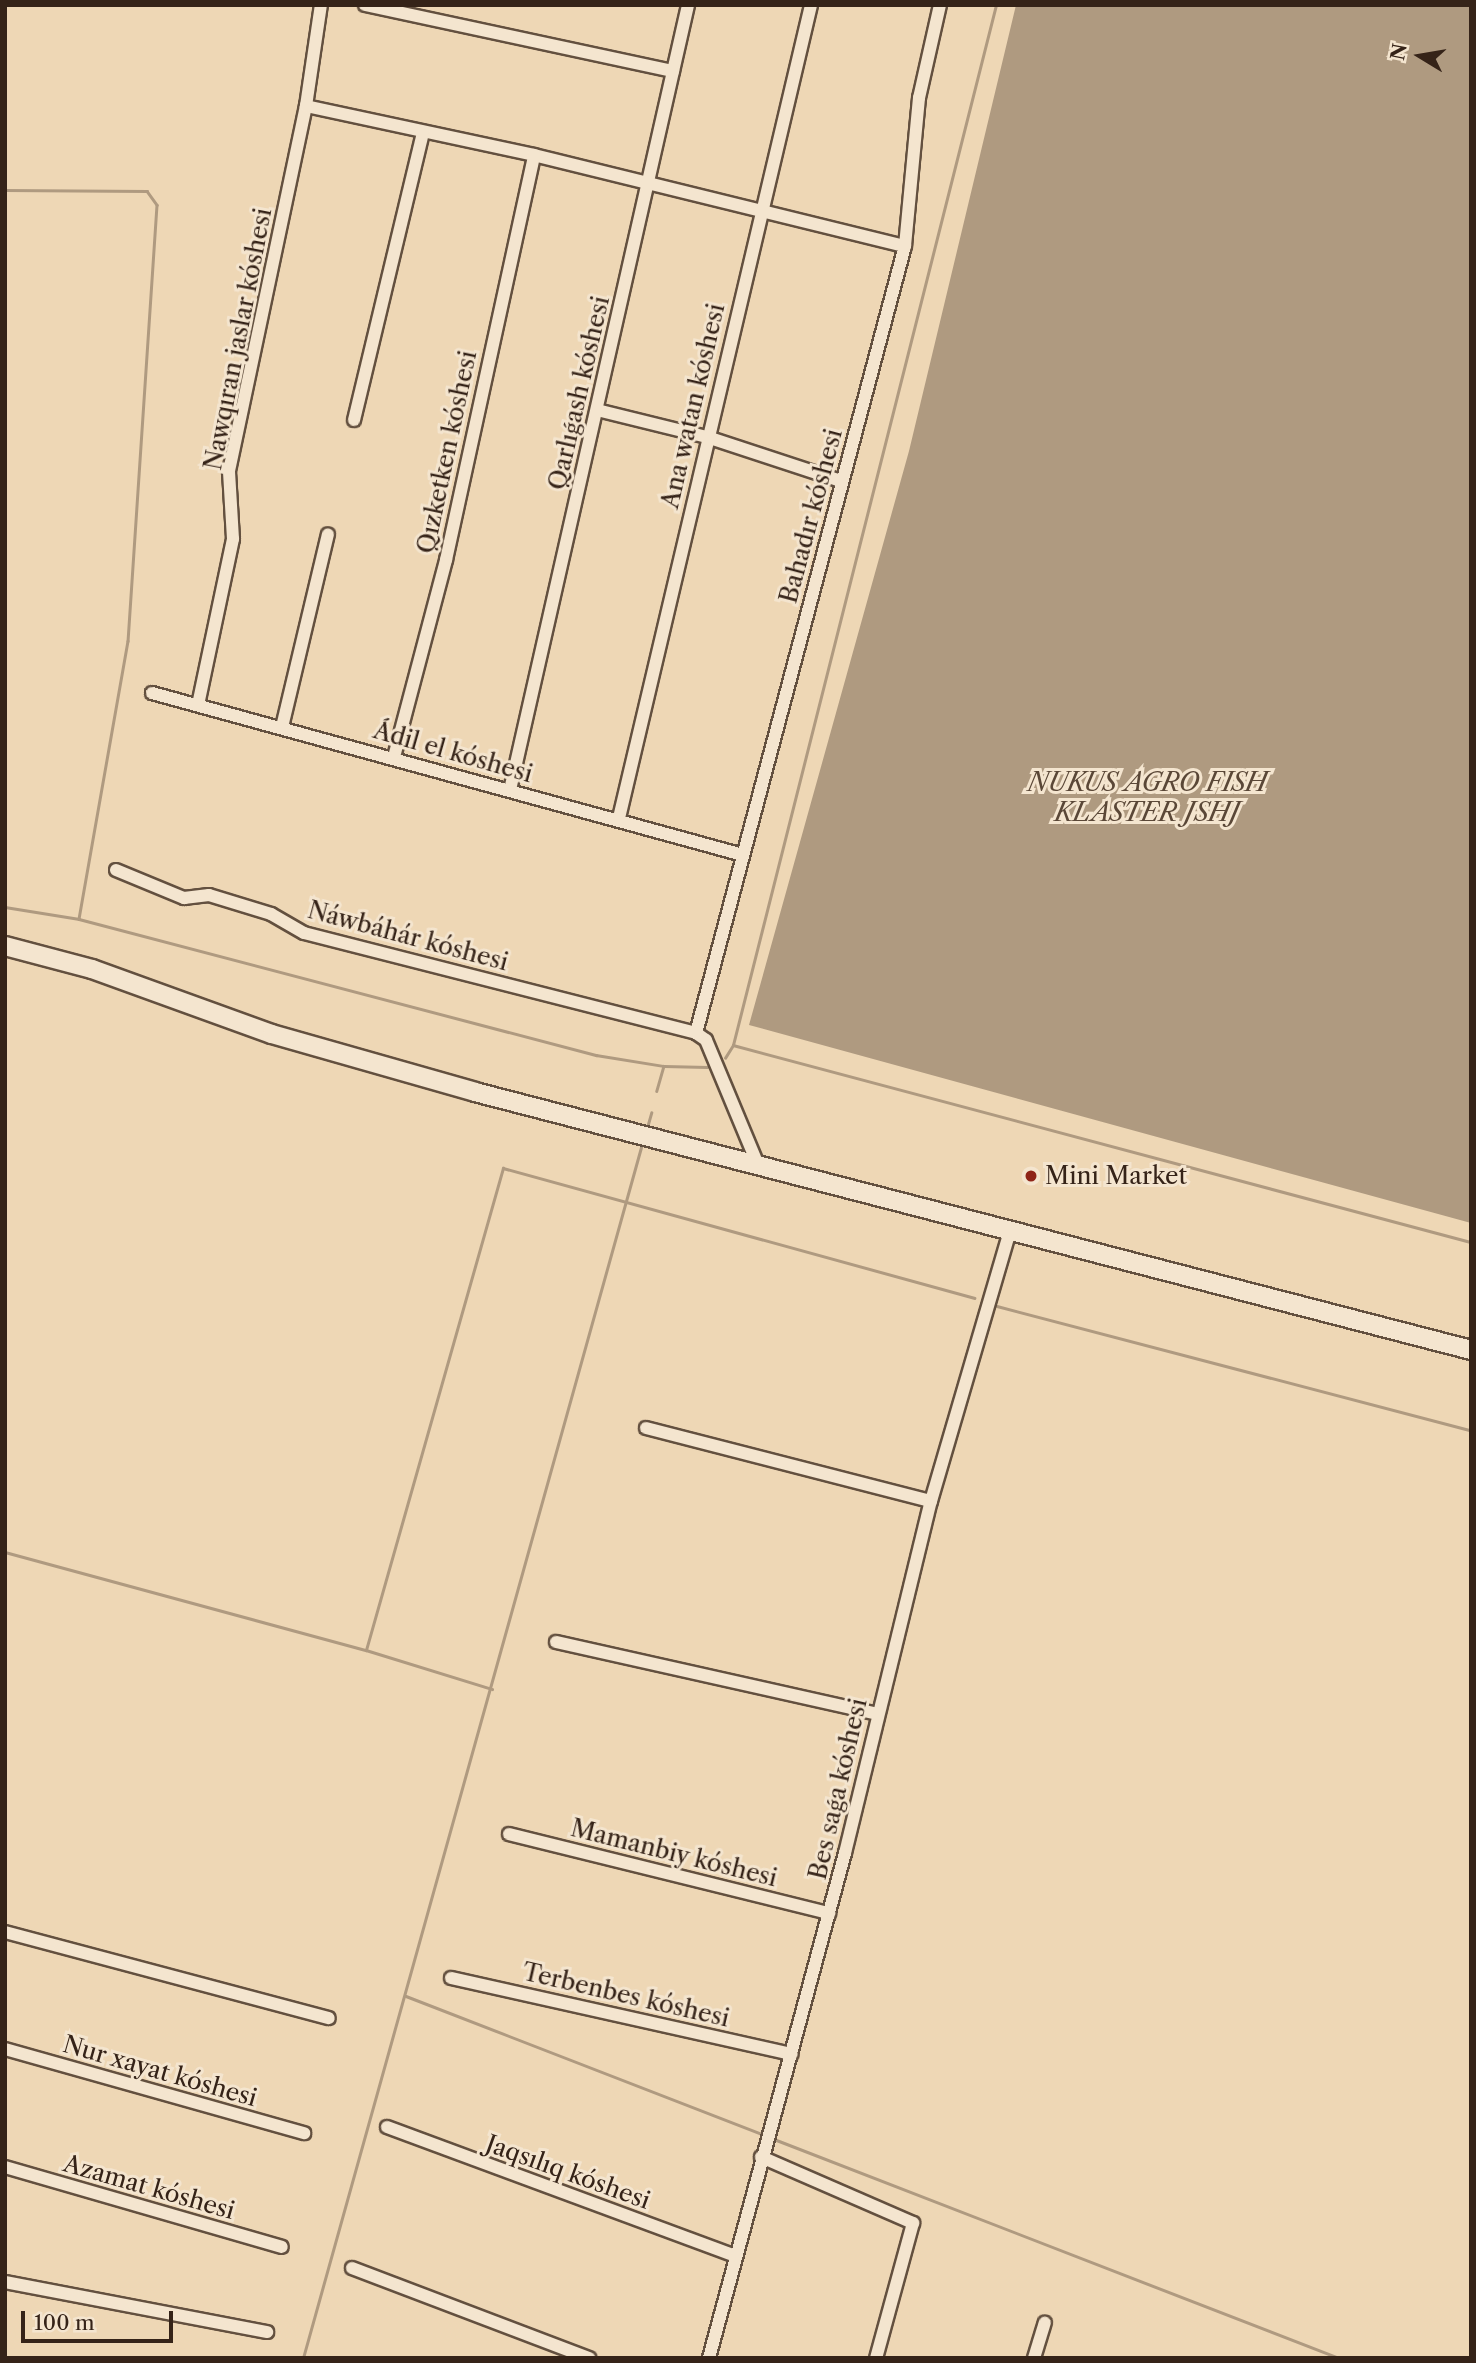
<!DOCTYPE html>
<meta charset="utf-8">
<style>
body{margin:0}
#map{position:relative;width:1476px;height:2363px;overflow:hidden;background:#eed7b5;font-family:"Libre Caslon Text",serif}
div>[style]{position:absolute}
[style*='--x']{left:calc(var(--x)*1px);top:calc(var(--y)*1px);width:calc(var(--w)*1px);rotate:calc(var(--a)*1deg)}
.water>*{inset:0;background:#af9a80}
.stream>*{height:2.5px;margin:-1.25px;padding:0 1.25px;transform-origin:1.25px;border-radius:1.25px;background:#af9a80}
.roads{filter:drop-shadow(2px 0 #63503f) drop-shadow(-2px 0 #63503f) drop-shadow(0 2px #63503f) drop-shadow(0 -2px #63503f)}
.street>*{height:12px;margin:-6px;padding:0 6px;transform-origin:6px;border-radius:6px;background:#f4e5cf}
.secondary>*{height:18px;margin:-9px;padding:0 9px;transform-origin:9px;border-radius:9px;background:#f4e5cf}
.dots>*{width:19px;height:19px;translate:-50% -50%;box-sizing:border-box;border:4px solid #f4e5cf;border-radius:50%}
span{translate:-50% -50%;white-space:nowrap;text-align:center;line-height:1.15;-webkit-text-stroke:6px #f4e5cf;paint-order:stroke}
.street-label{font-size:24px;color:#352318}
.poi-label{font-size:24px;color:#352318}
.left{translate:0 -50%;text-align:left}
.water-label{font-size:26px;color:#5a4737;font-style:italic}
.frame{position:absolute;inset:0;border:7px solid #352318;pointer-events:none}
.north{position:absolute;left:1385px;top:21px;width:70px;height:70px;-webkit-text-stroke:5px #f4e5cf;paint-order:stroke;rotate:281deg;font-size:19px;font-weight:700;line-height:28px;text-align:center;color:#352318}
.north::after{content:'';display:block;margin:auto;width:24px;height:32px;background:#352318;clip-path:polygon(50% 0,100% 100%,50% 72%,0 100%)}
.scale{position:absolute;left:21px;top:2311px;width:152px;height:32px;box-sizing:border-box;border:4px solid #352318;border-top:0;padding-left:9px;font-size:21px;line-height:24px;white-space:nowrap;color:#352318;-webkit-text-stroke:5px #f4e5cf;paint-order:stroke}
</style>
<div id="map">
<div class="water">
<div style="clip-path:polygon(1016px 5px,1471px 5px,1471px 1223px,749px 1025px,909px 451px)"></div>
</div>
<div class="stream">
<div style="--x:5;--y:190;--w:142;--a:0.4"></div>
<div style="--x:147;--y:191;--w:17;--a:54"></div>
<div style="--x:157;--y:205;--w:437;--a:93.8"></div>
<div style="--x:128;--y:641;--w:282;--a:100"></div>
<div style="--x:5;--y:907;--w:75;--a:9.2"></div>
<div style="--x:79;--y:919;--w:535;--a:14.74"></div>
<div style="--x:596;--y:1055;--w:69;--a:9.2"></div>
<div style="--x:664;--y:1066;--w:26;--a:106"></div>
<div style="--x:733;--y:1045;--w:764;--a:14.95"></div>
<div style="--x:725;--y:1058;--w:15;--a:-58"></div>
<div style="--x:733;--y:1045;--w:1073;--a:-75.81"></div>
<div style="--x:664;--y:1066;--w:43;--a:1.3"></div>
<div style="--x:646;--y:1131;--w:19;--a:-74"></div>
<div style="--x:997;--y:1306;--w:490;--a:14.7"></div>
<div style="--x:5;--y:1552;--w:374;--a:15.2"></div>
<div style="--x:366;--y:1650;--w:501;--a:-74.13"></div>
<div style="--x:503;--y:1168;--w:489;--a:15.4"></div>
<div style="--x:366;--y:1650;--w:132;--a:17.2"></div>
<div style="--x:406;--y:1996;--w:381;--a:21.2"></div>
<div style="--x:774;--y:2139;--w:606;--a:21.19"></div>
<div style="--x:303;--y:2358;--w:1260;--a:-74.4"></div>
</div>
<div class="roads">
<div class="street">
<div style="--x:365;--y:5;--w:315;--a:12.1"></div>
<div style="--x:306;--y:106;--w:233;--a:12.1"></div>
<div style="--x:534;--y:155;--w:382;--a:13.8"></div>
<div style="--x:597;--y:410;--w:113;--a:13.8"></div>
<div style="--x:707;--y:437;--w:141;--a:18.2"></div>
<div style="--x:354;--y:420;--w:295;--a:-76.5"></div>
<div style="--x:152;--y:693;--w:613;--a:15.33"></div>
<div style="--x:198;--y:705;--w:170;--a:-78.1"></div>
<div style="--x:233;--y:539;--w:68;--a:-93.4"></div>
<div style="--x:229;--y:471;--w:373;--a:-78.1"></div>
<div style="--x:306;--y:106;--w:102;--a:-81.6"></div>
<div style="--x:282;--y:727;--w:198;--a:-76.6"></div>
<div style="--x:394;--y:757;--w:204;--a:-75.2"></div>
<div style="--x:446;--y:560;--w:414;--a:-77.7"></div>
<div style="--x:510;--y:790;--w:805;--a:-77.22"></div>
<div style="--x:619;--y:818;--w:835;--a:-76.71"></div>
<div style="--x:116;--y:870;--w:74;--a:22.4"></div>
<div style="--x:184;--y:898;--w:25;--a:-7"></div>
<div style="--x:209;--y:895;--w:65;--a:17"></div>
<div style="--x:271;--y:914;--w:38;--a:30"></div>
<div style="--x:304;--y:933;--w:405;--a:14.3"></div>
<div style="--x:696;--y:1033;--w:12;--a:35"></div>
<div style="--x:706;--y:1040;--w:135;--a:67.4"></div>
<div style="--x:696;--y:1033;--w:814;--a:-75.13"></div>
<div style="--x:905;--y:246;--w:149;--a:-84.6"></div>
<div style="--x:919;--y:98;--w:95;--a:-77.3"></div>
<div style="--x:646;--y:1428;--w:294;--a:14.4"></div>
<div style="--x:556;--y:1642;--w:329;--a:12.6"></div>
<div style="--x:509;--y:1834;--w:330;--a:13.9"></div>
<div style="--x:5;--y:1932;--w:335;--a:14.9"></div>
<div style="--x:451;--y:1978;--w:349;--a:12.6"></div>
<div style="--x:5;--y:2049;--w:311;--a:15.7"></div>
<div style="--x:387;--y:2127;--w:371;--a:20.3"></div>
<div style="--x:761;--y:2157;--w:166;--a:23.5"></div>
<div style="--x:913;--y:2223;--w:140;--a:105.3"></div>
<div style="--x:5;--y:2167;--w:288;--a:16.1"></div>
<div style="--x:352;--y:2268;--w:254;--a:20.8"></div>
<div style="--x:5;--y:2282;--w:267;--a:10.8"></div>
<div style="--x:709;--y:2358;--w:523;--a:-74.93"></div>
<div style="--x:845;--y:1853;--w:362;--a:-76.3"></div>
<div style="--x:931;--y:1501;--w:282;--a:-73.7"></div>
<div style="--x:1034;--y:2358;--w:37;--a:-73"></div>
</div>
<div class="secondary">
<div style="--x:5;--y:946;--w:90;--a:14.8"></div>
<div style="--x:92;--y:969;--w:191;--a:19.9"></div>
<div style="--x:272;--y:1034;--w:211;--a:15.9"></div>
<div style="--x:475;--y:1092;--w:1029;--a:14.52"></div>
</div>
</div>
<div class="dots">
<div style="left:1031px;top:1176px;background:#8f2418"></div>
</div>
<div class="street-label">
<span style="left:238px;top:339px;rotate:-79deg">Nawqıran jaslar kóshesi</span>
<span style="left:579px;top:393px;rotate:-77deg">Qarlıǵash kóshesi</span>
<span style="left:693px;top:406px;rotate:-77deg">Ana watan kóshesi</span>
<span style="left:447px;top:452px;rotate:-78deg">Qızketken kóshesi</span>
<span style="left:811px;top:516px;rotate:-75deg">Bahadır kóshesi</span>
<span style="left:453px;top:752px;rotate:16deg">Ádil el kóshesi</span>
<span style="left:408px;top:936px;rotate:15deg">Náwbáhár kóshesi</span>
<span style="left:838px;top:1789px;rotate:-77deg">Bes saǵa kóshesi</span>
<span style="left:674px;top:1853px;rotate:14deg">Mamanbiy kóshesi</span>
<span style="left:626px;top:1995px;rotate:13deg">Terbenbes kóshesi</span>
<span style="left:160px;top:2071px;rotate:16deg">Nur xayat kóshesi</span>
<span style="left:568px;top:2172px;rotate:20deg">Jaqsılıq kóshesi</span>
<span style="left:149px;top:2187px;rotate:16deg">Azamat kóshesi</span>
</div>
<div class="poi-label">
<span class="left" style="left:1045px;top:1176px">Mini Market</span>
</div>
<div class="water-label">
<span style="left:1147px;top:798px">NUKUS AGRO FISH<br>KLASTER JSHJ</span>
</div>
<div class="frame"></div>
<div class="north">N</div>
<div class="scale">100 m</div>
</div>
